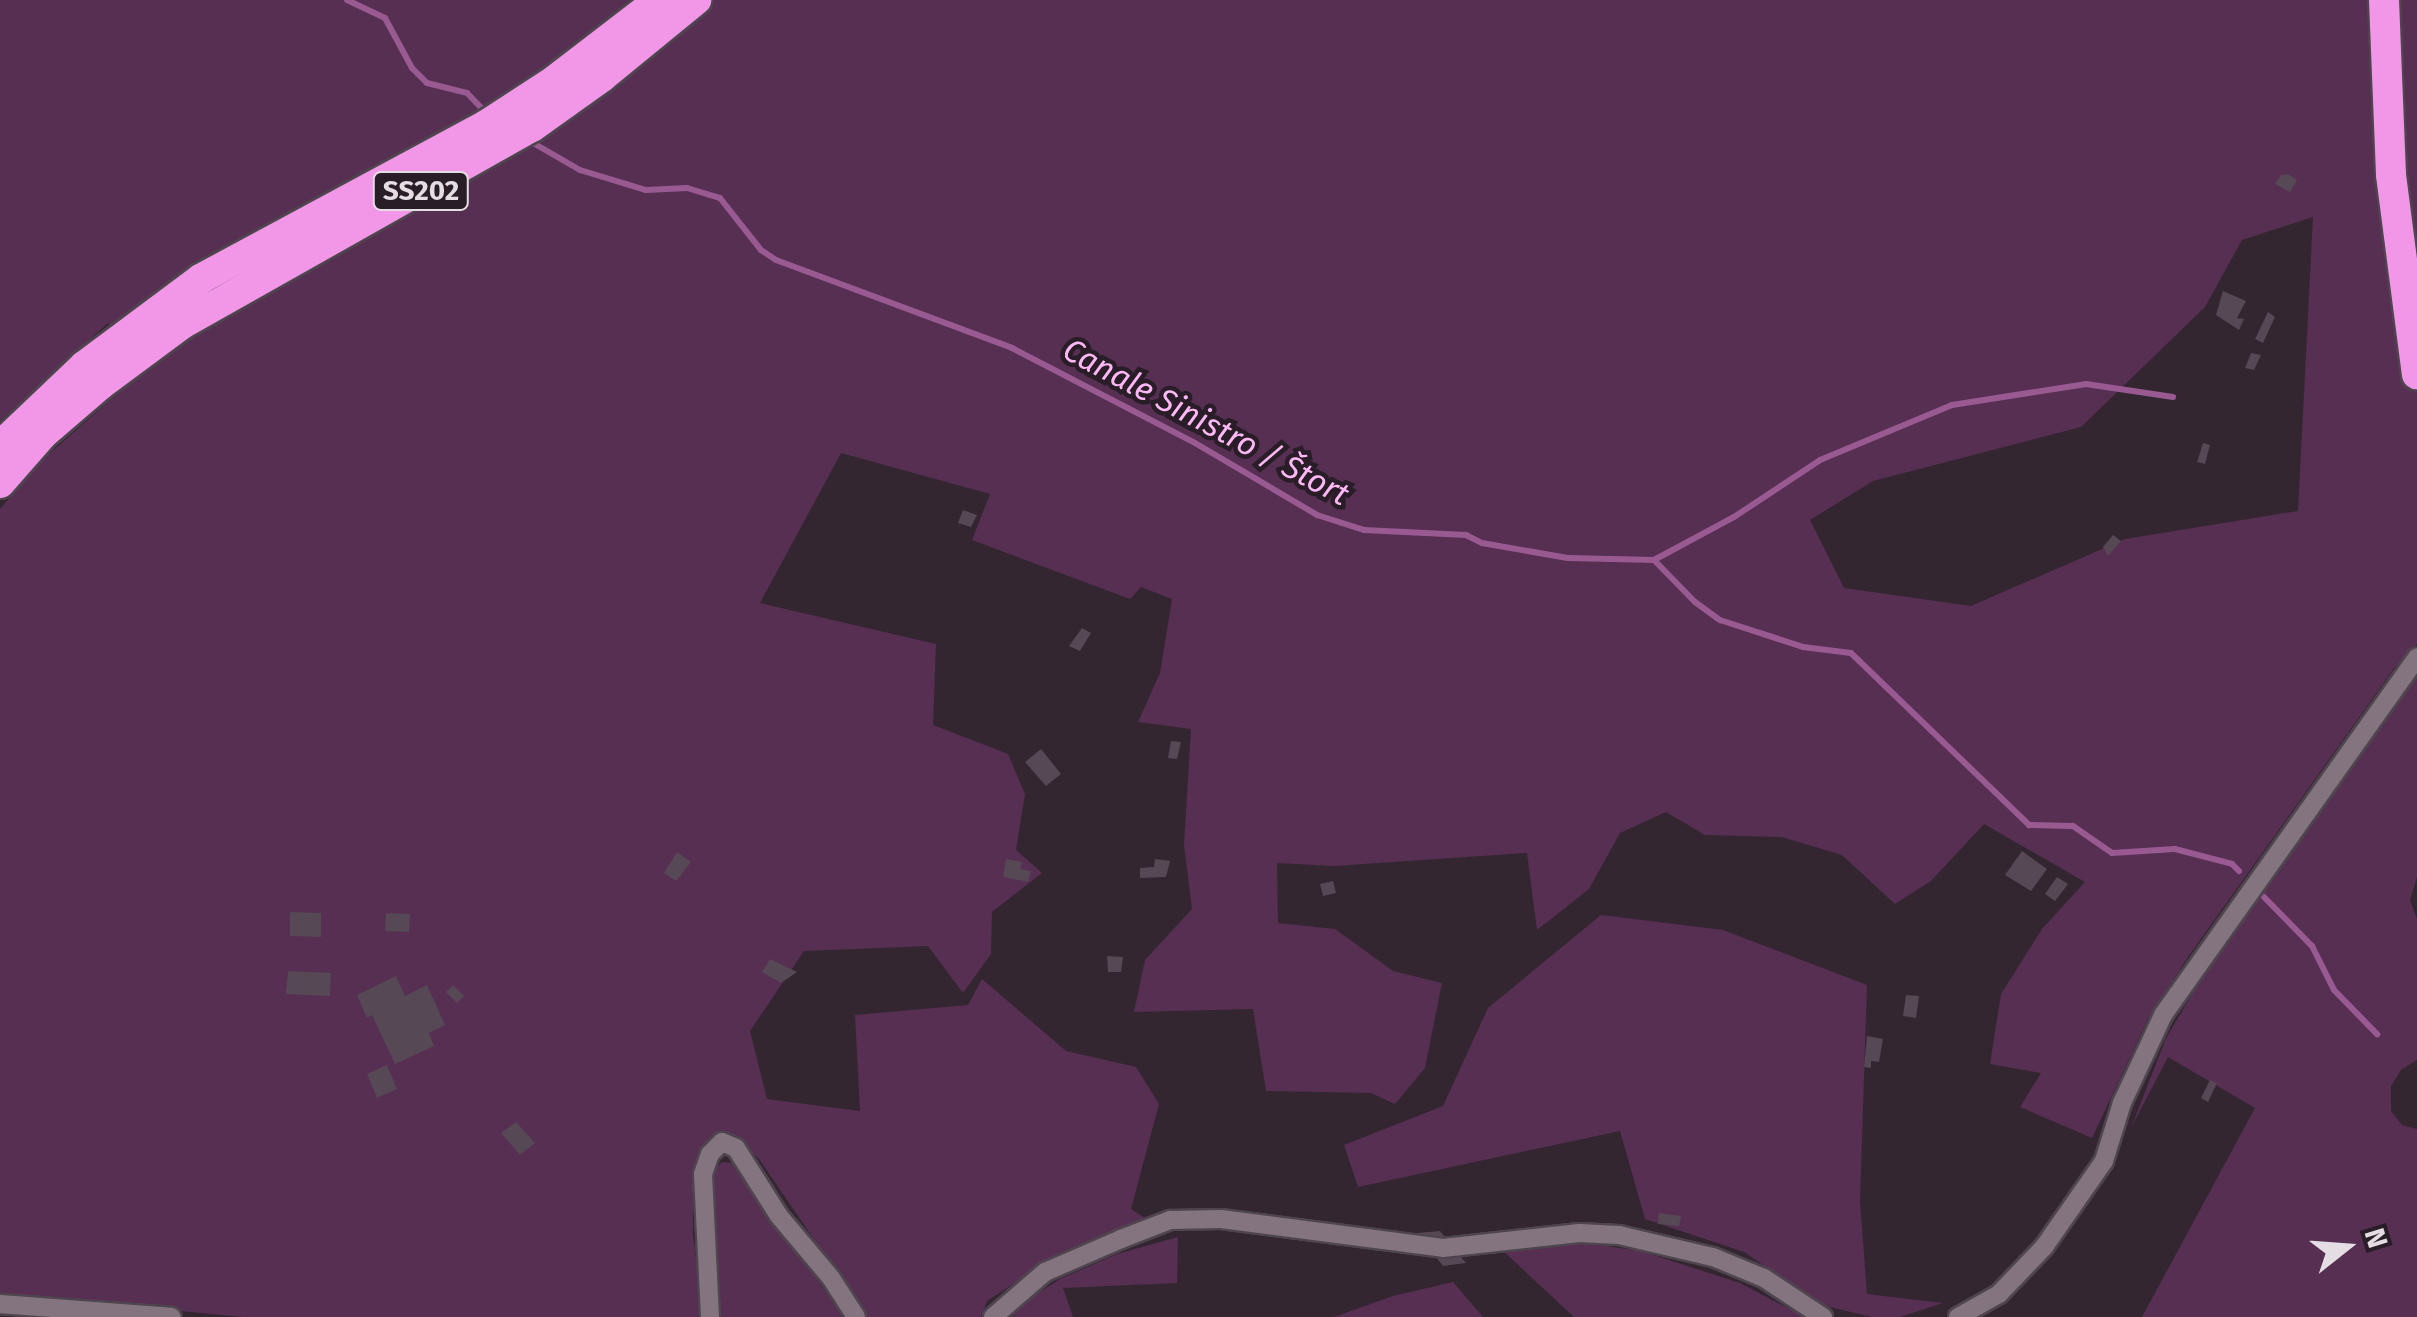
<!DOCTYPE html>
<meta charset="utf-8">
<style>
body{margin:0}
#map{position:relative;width:2417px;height:1317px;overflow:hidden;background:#332631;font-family:"Fira Sans",sans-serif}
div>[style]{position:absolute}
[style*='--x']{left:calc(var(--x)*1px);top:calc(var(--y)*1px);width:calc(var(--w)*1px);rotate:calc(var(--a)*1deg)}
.green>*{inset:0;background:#562f52}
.stream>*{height:6px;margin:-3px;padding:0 3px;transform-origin:3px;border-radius:3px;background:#995a92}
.building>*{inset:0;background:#564854}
.roads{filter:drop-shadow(2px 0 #4f454e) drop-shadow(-2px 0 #4f454e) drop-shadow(0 2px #4f454e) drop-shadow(0 -2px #4f454e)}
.street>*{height:18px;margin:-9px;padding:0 9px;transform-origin:9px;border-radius:9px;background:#837480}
.highway>*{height:30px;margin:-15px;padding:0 15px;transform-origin:15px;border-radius:15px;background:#f296e7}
span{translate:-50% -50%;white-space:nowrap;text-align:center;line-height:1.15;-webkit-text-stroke:9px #291d27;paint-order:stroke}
.shield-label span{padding:2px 8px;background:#291d27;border:2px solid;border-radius:8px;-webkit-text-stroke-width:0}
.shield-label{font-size:28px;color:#e5dde4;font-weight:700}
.water-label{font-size:32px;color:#ffb8f6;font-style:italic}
.north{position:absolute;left:2297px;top:1197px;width:100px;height:100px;-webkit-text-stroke:8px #291d27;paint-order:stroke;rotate:73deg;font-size:28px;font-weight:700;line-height:40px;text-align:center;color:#e5dde4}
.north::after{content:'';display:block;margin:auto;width:35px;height:45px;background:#e5dde4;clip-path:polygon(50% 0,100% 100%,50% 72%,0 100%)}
</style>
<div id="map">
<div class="green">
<div style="clip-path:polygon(evenodd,0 0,2417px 0,2417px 644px,2395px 667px,2188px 957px,2148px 1019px,2092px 1138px,2020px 1107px,2041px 1073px,1990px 1064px,2001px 994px,2042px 929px,2085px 882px,1984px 824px,1931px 881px,1895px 904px,1842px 855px,1782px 837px,1705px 835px,1666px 812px,1620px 833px,1589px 889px,1537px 930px,1527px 853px,1334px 866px,1277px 863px,1278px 923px,1335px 929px,1393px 971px,1442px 983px,1425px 1068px,1395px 1104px,1371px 1093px,1266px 1091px,1253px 1009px,1134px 1012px,1145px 960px,1192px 909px,1184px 845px,1191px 729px,1138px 722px,1160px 673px,1172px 599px,1141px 587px,1130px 599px,972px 540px,990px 494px,841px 453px,760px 603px,936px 644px,933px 725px,1008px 754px,1025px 794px,1016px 850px,1042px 873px,992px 912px,991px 954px,963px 993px,928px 946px,804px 951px,750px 1031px,767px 1099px,860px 1111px,855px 1015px,968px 1005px,982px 979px,1066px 1051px,1136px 1067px,1159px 1104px,1131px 1209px,1148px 1220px,1063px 1252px,987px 1301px,981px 1317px,867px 1317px,759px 1159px,729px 1134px,708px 1143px,693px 1170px,693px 1234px,703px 1317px,242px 1317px,0 1293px,0 509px,41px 461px,141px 373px,108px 323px,0 421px,0 0,2313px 217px,2298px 511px,2125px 539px,1971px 606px,1844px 588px,1810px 520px,1873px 481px,2081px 427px,2205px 307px,2242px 240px,2313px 217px)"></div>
<div style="clip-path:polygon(2417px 674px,2417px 877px,2410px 900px,2417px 919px,2417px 1060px,2401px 1070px,2391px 1086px,2391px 1111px,2402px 1125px,2417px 1129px,2417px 1317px,2142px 1317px,2255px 1108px,2168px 1057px,2131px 1128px,2166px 1038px,2204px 974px)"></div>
<div style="clip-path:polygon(1601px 915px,1723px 930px,1867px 985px,1860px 1201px,1867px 1294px,1943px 1303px,1900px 1317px,1872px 1317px,1821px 1305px,1744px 1252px,1645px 1219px,1620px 1131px,1358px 1187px,1344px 1145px,1443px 1106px,1488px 1008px)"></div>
<div style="clip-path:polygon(722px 1162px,733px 1163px,844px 1317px,719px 1317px,711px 1199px,714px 1170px)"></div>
<div style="clip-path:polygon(1178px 1237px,1177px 1283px,1063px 1288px,1073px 1317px,1012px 1317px,1026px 1301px,1060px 1279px,1117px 1254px)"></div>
<div style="clip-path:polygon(1586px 1243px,1641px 1251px,1740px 1283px,1805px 1317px,1574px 1317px,1500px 1248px)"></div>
<div style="clip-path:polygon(1453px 1282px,1483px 1317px,1334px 1317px,1393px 1296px)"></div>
</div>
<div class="stream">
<div style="--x:347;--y:0;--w:42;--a:25.3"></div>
<div style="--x:385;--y:18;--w:57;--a:61.6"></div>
<div style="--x:412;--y:68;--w:21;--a:45"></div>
<div style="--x:427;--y:83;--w:41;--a:14"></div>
<div style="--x:467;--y:93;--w:30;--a:46"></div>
<div style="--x:528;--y:140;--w:60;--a:30"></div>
<div style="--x:580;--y:170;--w:69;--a:16.9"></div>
<div style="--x:646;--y:190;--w:41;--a:-2.8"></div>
<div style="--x:687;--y:188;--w:34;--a:17"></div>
<div style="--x:720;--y:198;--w:66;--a:51.7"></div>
<div style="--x:761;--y:250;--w:18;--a:34"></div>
<div style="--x:776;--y:260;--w:252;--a:20.4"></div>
<div style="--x:1012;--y:348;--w:206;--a:27.4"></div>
<div style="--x:1195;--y:443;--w:142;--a:30.5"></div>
<div style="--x:1317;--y:515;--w:49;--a:17.7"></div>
<div style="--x:1364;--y:530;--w:102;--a:2.8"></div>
<div style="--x:1466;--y:535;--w:18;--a:27"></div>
<div style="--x:1482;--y:543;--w:87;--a:9.9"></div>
<div style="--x:1568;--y:558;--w:86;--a:1.3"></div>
<div style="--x:1654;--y:560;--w:91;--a:-28.3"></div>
<div style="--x:1734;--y:517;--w:103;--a:-33.5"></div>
<div style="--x:1820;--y:460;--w:143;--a:-22.6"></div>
<div style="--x:1952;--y:405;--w:136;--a:-8.9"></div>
<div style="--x:2086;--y:384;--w:88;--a:8.5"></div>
<div style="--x:1654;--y:560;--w:59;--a:45.7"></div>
<div style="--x:1695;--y:602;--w:31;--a:36"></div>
<div style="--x:1720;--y:620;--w:87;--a:18"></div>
<div style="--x:1803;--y:647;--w:48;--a:7.1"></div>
<div style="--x:1851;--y:653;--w:248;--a:44"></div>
<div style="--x:2029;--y:825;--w:44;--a:1.3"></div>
<div style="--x:2073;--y:826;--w:47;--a:34.7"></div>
<div style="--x:2112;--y:853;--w:63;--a:-3.6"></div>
<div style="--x:2175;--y:849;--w:59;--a:14.7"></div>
<div style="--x:2232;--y:864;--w:10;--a:45"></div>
<div style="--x:2264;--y:897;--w:69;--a:45.6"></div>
<div style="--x:2312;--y:946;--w:49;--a:63.4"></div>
<div style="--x:2334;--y:990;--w:62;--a:45.7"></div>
</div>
<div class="building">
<div style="clip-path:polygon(2288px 174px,2297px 180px,2290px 192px,2275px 184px,2281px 175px)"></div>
<div style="clip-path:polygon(2223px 291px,2246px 301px,2237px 318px,2244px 319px,2239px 330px,2216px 315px)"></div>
<div style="clip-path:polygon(2268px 312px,2275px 317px,2263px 343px,2255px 339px)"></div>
<div style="clip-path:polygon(2251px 353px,2261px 355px,2254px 370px,2245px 368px)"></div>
<div style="clip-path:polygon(2203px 443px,2210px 445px,2205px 464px,2197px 462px)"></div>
<div style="clip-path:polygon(963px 510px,977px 515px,971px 527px,958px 523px)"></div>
<div style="clip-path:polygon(2113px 535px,2121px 541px,2108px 556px,2103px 547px)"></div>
<div style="clip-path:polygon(1082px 628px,1091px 633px,1080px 651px,1069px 646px)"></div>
<div style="clip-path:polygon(1171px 741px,1181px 742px,1177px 759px,1168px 758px)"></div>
<div style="clip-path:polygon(1041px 749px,1061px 774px,1046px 786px,1025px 762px)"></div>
<div style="clip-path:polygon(2022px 851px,2047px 869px,2031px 891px,2005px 875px)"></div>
<div style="clip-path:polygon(677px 852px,691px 862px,676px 881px,664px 873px)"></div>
<div style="clip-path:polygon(1006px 859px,1022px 862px,1020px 869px,1031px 871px,1028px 882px,1003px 877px)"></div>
<div style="clip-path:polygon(1155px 859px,1170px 861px,1166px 877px,1140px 878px,1140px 868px,1154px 867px)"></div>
<div style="clip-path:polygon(2057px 877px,2068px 884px,2055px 901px,2045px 894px)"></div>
<div style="clip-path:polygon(1333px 881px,1336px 893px,1323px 896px,1320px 884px)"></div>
<div style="clip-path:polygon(290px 912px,321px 913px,321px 937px,290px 936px)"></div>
<div style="clip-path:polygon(386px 913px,410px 914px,409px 932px,385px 931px)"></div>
<div style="clip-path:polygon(1107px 956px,1123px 957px,1121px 972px,1108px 972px)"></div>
<div style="clip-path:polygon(770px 959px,797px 972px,781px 983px,762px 972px)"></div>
<div style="clip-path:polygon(288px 971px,331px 973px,330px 996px,286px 994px)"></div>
<div style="clip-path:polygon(396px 976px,405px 996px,427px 985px,445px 1025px,429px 1033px,434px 1046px,395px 1064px,372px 1015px,367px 1018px,357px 995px)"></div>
<div style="clip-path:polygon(453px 985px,464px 996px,457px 1003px,446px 992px)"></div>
<div style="clip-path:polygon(1906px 995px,1919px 996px,1916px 1018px,1903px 1016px)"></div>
<div style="clip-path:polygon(1867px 1036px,1883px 1039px,1879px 1062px,1871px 1061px,1871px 1068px,1864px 1067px)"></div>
<div style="clip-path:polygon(387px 1065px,397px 1089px,377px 1098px,367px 1074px)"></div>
<div style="clip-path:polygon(2210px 1080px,2217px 1083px,2208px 1102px,2201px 1098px)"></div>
<div style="clip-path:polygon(516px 1122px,535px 1143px,520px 1155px,501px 1133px)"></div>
<div style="clip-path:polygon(1659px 1213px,1681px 1216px,1679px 1226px,1658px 1224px)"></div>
<div style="clip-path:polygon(1440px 1231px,1466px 1263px,1443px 1266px,1417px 1233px)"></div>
</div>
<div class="roads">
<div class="street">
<div style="--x:0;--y:1304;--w:172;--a:4.3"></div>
<div style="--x:710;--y:1317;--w:143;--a:-92.8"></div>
<div style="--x:703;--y:1174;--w:21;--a:-71"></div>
<div style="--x:710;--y:1154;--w:17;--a:-45"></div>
<div style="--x:722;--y:1142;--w:15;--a:23"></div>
<div style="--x:736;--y:1148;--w:80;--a:57.7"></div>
<div style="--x:779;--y:1216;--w:81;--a:50"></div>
<div style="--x:831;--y:1278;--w:46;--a:57.3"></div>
<div style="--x:993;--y:1317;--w:69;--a:-40.9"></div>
<div style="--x:1045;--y:1272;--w:83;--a:-23.5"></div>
<div style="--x:1121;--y:1239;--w:53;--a:-21.2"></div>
<div style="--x:1170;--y:1220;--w:51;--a:-1.1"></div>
<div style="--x:1221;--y:1219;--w:224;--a:7.4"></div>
<div style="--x:1443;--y:1248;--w:137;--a:-6.3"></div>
<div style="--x:1579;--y:1233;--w:40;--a:2.9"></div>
<div style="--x:1619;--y:1235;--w:97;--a:13.2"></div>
<div style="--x:1713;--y:1257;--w:55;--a:22.4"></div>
<div style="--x:1764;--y:1278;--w:71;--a:33.5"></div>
<div style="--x:1958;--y:1317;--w:47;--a:-29.3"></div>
<div style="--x:1999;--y:1294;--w:65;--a:-46.2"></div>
<div style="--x:2044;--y:1247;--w:105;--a:-55.1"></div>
<div style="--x:2104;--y:1161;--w:61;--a:-72.8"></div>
<div style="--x:2122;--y:1103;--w:97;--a:-65"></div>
<div style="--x:2163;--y:1015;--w:439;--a:-54.6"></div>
</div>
<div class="highway">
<div style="--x:2384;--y:0;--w:175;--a:87.7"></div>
<div style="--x:2391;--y:175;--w:201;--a:82.6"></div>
<div style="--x:0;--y:446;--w:116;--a:-43.6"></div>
<div style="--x:84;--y:366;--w:147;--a:-36.7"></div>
<div style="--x:202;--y:278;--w:323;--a:-28.3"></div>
<div style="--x:486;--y:125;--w:82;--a:-33.1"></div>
<div style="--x:555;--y:80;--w:131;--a:-37.6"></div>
<div style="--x:0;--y:483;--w:67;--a:-48.7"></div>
<div style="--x:44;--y:433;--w:74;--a:-40.6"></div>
<div style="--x:100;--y:385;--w:102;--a:-36.6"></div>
<div style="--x:182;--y:324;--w:402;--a:-29.4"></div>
<div style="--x:532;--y:127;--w:86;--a:-35.5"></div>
<div style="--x:602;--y:77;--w:122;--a:-39.3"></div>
</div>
</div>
<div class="shield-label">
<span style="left:421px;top:191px">SS202</span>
</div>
<div class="water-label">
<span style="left:1206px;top:422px;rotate:28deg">Canale Sinistro / Štort</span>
</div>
<div class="north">N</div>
</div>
